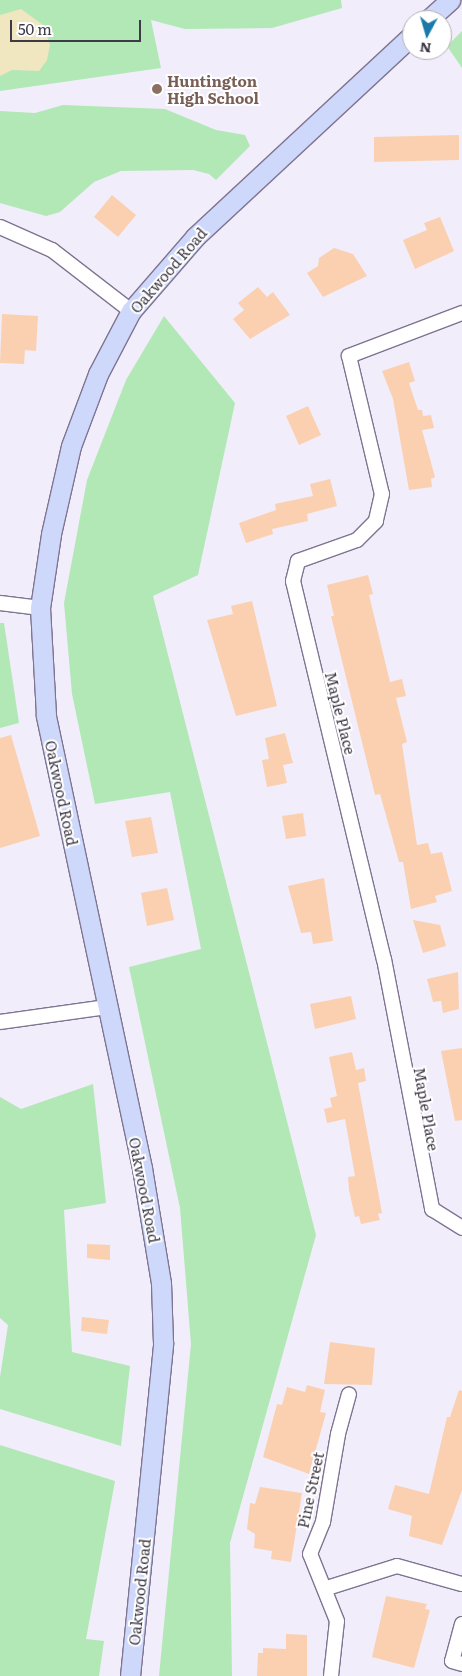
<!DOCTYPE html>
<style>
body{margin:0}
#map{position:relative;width:462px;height:1676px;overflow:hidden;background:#f2edfa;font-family:Literata,serif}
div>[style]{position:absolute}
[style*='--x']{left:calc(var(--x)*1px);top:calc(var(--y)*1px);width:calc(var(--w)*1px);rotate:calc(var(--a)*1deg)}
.green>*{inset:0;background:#b1e8b6}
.sand>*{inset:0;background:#f0e7c1}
.building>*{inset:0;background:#fad0b1}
.roads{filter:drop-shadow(1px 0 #7f7491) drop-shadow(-1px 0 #7f7491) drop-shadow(0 1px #7f7491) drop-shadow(0 -1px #7f7491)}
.street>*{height:14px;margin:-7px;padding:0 7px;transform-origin:7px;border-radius:7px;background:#fff}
.secondary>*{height:19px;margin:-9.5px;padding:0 9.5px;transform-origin:9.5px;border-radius:9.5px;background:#ced8fb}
.dots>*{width:14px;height:14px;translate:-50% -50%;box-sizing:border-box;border:2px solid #fff;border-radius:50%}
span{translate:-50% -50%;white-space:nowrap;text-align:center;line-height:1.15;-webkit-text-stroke:4px #fff;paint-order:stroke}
.education-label{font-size:15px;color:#785e54;font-weight:700}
.left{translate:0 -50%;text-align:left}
.street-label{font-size:15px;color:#3f3a47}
.north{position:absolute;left:402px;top:10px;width:50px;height:50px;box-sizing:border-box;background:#fff;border:1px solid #b2b0b5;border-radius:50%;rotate:186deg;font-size:14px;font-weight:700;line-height:20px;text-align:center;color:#3f3a47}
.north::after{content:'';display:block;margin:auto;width:18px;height:22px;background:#1d7aa8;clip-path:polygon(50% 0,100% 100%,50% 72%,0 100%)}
.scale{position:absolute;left:10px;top:20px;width:131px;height:22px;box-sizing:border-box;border:2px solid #3f3a47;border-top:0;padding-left:6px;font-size:15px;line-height:18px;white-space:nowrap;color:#3f3a47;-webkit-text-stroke:4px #fff;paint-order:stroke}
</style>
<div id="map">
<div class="green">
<div style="clip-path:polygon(0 0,341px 0,342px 8px,272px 28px,185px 29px,151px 20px,161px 68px,0 91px)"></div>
<div style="clip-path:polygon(462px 31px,462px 68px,447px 46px)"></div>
<div style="clip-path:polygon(63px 105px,165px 109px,216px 130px,245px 135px,250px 146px,216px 180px,209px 174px,193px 170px,121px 171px,94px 182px,60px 212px,46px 216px,0 203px,0 111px,35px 113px)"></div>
<div style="clip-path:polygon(164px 316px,235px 403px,198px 575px,153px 596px,316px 1235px,230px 1543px,232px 1676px,159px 1676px,191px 1344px,180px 1208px,129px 967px,201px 949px,170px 792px,95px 804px,72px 694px,64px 603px,87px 480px,126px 380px)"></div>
<div style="clip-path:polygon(0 623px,4px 623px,19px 723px,0 728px)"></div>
<div style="clip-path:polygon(93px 1084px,106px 1203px,64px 1210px,72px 1352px,130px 1366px,121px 1446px,0 1409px,0 1377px,8px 1325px,0 1318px,0 1097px,21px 1109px)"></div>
<div style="clip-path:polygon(0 1445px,115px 1481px,86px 1639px,104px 1641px,99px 1676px,0 1676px)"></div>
</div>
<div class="sand">
<div style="clip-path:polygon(21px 9px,43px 25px,50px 45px,47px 60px,39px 71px,12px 70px,0 76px,0 15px)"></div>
</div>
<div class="building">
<div style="clip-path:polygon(459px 135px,459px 160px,374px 162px,374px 137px)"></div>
<div style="clip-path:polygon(112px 195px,136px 215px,118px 237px,94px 217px)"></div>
<div style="clip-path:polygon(440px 217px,454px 251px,415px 269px,403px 240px,427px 230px,424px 223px)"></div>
<div style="clip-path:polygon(334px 248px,353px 254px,367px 276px,323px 297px,307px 273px,318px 266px,319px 258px)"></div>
<div style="clip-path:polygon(258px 287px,267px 297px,273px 292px,290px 315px,250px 339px,233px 319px,244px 310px,238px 303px)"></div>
<div style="clip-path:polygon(2px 314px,38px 316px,36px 351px,25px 350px,24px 364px,0 363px)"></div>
<div style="clip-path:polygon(409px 362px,415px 381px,409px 383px,418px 410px,422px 410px,423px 416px,431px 415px,434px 428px,422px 430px,435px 477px,431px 479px,432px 487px,409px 490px,393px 399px,382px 371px)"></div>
<div style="clip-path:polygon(308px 406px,321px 435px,299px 445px,286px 416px)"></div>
<div style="clip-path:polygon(330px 479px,337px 506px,307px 514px,308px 521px,272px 529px,273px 534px,246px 543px,239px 523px,276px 510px,275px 504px,313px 496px,310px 484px)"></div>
<div style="clip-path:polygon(368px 575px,373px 594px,369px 595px,390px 682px,402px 679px,406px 696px,396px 698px,407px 742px,402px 744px,417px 845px,428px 843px,431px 854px,442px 852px,452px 891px,435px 896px,437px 902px,411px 909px,403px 862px,399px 862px,380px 794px,375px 795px,331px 616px,334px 616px,327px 585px)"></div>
<div style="clip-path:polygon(252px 601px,277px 706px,236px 716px,207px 620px,233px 614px,231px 606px)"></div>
<div style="clip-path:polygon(285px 733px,293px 763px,283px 765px,287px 783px,267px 787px,262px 760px,269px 759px,265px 738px)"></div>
<div style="clip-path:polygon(11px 735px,40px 836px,0 848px,0 738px)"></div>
<div style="clip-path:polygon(303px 813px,306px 836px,286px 839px,282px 816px)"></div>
<div style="clip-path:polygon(151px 817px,158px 853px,132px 857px,125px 821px)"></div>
<div style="clip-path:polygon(324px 878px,333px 941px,313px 944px,311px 932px,301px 933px,288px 886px)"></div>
<div style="clip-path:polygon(167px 888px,174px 920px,147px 926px,141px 893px)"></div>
<div style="clip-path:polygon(413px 920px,440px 925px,446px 946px,423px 953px)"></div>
<div style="clip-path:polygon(458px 972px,459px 1009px,443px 1013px,441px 1001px,433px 1002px,427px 979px)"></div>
<div style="clip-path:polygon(351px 996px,356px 1019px,315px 1029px,310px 1004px)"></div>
<div style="clip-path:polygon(462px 1048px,462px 1120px,455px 1121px,441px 1051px)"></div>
<div style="clip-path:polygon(352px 1052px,356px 1070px,364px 1068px,366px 1081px,358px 1083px,382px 1213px,378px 1214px,380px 1220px,361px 1224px,359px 1216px,355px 1217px,349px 1190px,348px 1177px,355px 1176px,345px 1119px,327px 1123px,324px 1109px,332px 1107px,330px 1098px,337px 1096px,329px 1057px)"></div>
<div style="clip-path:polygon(87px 1244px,110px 1245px,110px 1260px,87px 1258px)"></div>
<div style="clip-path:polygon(82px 1317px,109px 1320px,107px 1334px,81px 1331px)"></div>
<div style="clip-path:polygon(330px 1342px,375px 1348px,372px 1385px,324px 1384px)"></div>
<div style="clip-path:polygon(307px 1385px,325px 1390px,320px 1412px,326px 1413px,309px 1474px,263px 1457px,277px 1404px,282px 1405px,287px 1387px,305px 1392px)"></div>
<div style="clip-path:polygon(459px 1390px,462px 1391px,462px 1490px,442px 1545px,409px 1536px,412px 1516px,388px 1509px,395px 1485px,429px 1494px,447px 1417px,450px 1417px)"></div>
<div style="clip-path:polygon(260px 1487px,302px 1493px,291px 1562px,271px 1559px,272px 1551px,254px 1548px,255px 1534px,247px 1529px,250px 1503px,255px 1504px)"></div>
<div style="clip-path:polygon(386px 1596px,427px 1604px,425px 1609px,430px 1610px,414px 1668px,372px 1657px)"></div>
<div style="clip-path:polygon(286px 1634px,307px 1635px,307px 1676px,257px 1676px,258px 1653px,263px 1653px,263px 1648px,286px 1649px)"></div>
</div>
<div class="roads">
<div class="street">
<div style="--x:0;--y:227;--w:57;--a:23.9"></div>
<div style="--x:52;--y:250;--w:100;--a:37.7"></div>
<div style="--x:462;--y:313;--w:121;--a:159.2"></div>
<div style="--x:349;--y:356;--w:142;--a:76.6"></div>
<div style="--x:382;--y:494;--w:28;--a:103"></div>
<div style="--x:376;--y:521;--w:27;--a:135"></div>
<div style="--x:357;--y:540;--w:63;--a:160.4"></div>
<div style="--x:298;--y:561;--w:21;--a:104"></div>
<div style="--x:293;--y:581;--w:389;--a:76.5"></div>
<div style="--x:384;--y:959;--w:255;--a:79.1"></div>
<div style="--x:432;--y:1209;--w:36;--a:32"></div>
<div style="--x:0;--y:603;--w:40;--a:7.1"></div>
<div style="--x:0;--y:1022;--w:108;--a:-8"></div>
<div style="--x:327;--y:1588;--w:73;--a:-17.4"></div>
<div style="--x:397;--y:1566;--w:67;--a:15.5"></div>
<div style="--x:462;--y:1624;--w:38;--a:105"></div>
<div style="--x:452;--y:1661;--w:10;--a:17"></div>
<div style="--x:331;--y:1676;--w:55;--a:-83.8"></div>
<div style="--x:337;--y:1621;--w:72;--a:-111.9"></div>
<div style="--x:310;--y:1554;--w:35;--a:-68"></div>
<div style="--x:323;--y:1522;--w:89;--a:-80.3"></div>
<div style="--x:338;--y:1434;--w:41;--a:-74.6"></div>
</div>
<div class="secondary">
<div style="--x:428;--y:20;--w:30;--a:-42"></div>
<div style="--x:130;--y:1676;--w:335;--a:-84.3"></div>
<div style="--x:163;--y:1343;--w:60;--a:-91.9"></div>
<div style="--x:161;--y:1283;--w:117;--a:-99.4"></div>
<div style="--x:142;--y:1168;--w:463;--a:-102"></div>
<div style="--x:46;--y:715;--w:107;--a:-93.2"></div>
<div style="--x:40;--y:608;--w:75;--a:-81.5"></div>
<div style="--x:51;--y:534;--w:90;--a:-77.2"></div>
<div style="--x:71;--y:446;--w:77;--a:-69.4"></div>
<div style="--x:98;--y:374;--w:71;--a:-62.4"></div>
<div style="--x:131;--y:311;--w:98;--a:-49.1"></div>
<div style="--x:195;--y:237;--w:296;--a:-42.9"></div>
</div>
</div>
<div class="dots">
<div style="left:157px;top:89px;background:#8d6e63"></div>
</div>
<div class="education-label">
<span class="left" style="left:167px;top:89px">Huntington<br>High School</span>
</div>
<div class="street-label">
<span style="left:168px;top:270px;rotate:-49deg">Oakwood Road</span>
<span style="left:341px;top:713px;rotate:76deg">Maple Place</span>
<span style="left:62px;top:793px;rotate:78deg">Oakwood Road</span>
<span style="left:427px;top:1109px;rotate:80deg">Maple Place</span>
<span style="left:145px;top:1190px;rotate:79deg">Oakwood Road</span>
<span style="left:310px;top:1490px;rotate:-78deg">Pine Street</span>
<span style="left:139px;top:1592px;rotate:-84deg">Oakwood Road</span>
</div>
<div class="north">N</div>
<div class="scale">50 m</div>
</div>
